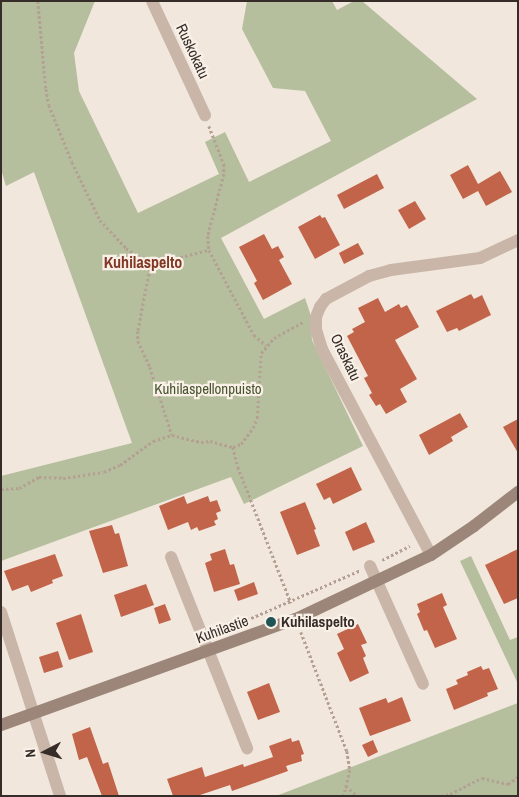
<!DOCTYPE html>
<style>
body{margin:0}
#map{position:relative;width:519px;height:797px;overflow:hidden;background:#f1e7dc;font-family:"Archivo Narrow",sans-serif}
div>[style]{position:absolute}
[style*='--x']{left:calc(var(--x)*1px);top:calc(var(--y)*1px);width:calc(var(--w)*1px);rotate:calc(var(--a)*1deg)}
.green>*{inset:0;background:#b5bf9d}
.building>*{inset:0;background:#c1644a}
.path>*{height:2.5px;margin-top:-1.25px;transform-origin:0;background:repeating-linear-gradient(90deg,#b4a093 0 2.5px,transparent 0 5px)}
.street>*{height:12px;margin:-6px;padding:0 6px;transform-origin:6px;border-radius:6px;background:#c9b6a9}
.secondary>*{height:12px;margin:-6px;padding:0 6px;transform-origin:6px;border-radius:6px;background:#9c867a}
.dots>*{width:14px;height:14px;translate:-50% -50%;box-sizing:border-box;border:2px solid #f9f1e8;border-radius:50%}
span{translate:-50% -50%;white-space:nowrap;text-align:center;line-height:1.15;-webkit-text-stroke:4.5px #f9f1e8;paint-order:stroke}
.street-label{font-size:15px;color:#362c28}
.park-label{font-size:15px;color:#46532d}
.poi-label{font-size:15px;color:#362c28;font-weight:700}
.left{translate:0 -50%;text-align:left}
.neighbourhood-label{font-size:16px;color:#823825;font-weight:700}
.frame{position:absolute;inset:0;border:2px solid #362c28;pointer-events:none}
.north{position:absolute;left:20px;top:727px;width:50px;height:50px;-webkit-text-stroke:4px #f9f1e8;paint-order:stroke;rotate:265deg;font-size:14px;font-weight:700;line-height:20px;text-align:center;color:#362c28}
.north::after{content:'';display:block;margin:auto;width:18px;height:22px;background:#362c28;clip-path:polygon(50% 0,100% 100%,50% 72%,0 100%)}
</style>
<div id="map">
<div class="green">
<div style="clip-path:polygon(95px 1px,74px 53px,79px 91px,138px 213px,219px 174px,205px 142px,225px 132px,249px 182px,331px 141px,305px 91px,273px 88px,242px 29px,247px 1px,332px 1px,337px 10px,354px 1px,362px 1px,477px 99px,221px 238px,264px 319px,305px 298px,310px 313px,312px 340px,363px 446px,244px 504px,231px 477px,1px 561px,1px 476px,132px 443px,34px 172px,6px 186px,1px 169px,1px 2px)"></div>
<div style="clip-path:polygon(471px 556px,510px 640px,518px 637px,518px 684px,460px 561px)"></div>
<div style="clip-path:polygon(518px 703px,518px 796px,276px 796px)"></div>
</div>
<div class="building">
<div style="clip-path:polygon(468px 165px,478px 184px,500px 171px,512px 192px,486px 206px,478px 191px,463px 199px,450px 175px)"></div>
<div style="clip-path:polygon(377px 174px,384px 188px,344px 209px,337px 195px)"></div>
<div style="clip-path:polygon(415px 201px,426px 219px,409px 229px,398px 210px)"></div>
<div style="clip-path:polygon(320px 215px,322px 218px,325px 217px,340px 245px,315px 259px,298px 227px)"></div>
<div style="clip-path:polygon(264px 234px,272px 249px,278px 246px,284px 257px,279px 260px,292px 284px,263px 300px,254px 283px,257px 281px,239px 247px)"></div>
<div style="clip-path:polygon(358px 243px,364px 254px,344px 264px,339px 253px)"></div>
<div style="clip-path:polygon(471px 294px,474px 299px,482px 295px,491px 315px,459px 331px,457px 328px,447px 332px,436px 311px)"></div>
<div style="clip-path:polygon(378px 298px,385px 312px,399px 304px,401px 308px,407px 305px,419px 327px,395px 340px,417px 379px,400px 389px,407px 402px,386px 414px,380px 404px,376px 406px,369px 395px,372px 393px,364px 378px,368px 376px,347px 336px,354px 332px,352px 329px,365px 322px,358px 308px)"></div>
<div style="clip-path:polygon(460px 413px,468px 427px,451px 437px,453px 441px,429px 455px,419px 435px)"></div>
<div style="clip-path:polygon(518px 419px,518px 453px,503px 427px)"></div>
<div style="clip-path:polygon(351px 467px,362px 490px,333px 504px,330px 497px,324px 500px,316px 484px)"></div>
<div style="clip-path:polygon(184px 496px,187px 504px,208px 496px,210px 502px,217px 500px,221px 511px,216px 513px,218px 519px,214px 521px,216px 525px,199px 531px,197px 527px,191px 530px,188px 522px,168px 530px,159px 506px)"></div>
<div style="clip-path:polygon(305px 502px,316px 529px,314px 530px,320px 546px,297px 555px,280px 512px)"></div>
<div style="clip-path:polygon(366px 522px,375px 542px,353px 551px,345px 532px)"></div>
<div style="clip-path:polygon(112px 525px,115px 534px,119px 533px,128px 566px,103px 573px,89px 531px)"></div>
<div style="clip-path:polygon(225px 549px,230px 565px,234px 564px,240px 584px,214px 592px,205px 563px,212px 560px,210px 554px)"></div>
<div style="clip-path:polygon(518px 549px,518px 598px,504px 604px,485px 565px)"></div>
<div style="clip-path:polygon(55px 554px,63px 576px,52px 580px,53px 583px,31px 592px,28px 585px,12px 591px,4px 571px)"></div>
<div style="clip-path:polygon(254px 582px,258px 594px,238px 601px,234px 590px)"></div>
<div style="clip-path:polygon(146px 584px,154px 605px,121px 617px,114px 595px)"></div>
<div style="clip-path:polygon(442px 593px,447px 605px,443px 607px,457px 639px,435px 648px,427px 630px,424px 631px,417px 614px,420px 612px,417px 604px)"></div>
<div style="clip-path:polygon(165px 604px,171px 620px,159px 624px,154px 608px)"></div>
<div style="clip-path:polygon(81px 614px,93px 652px,69px 660px,56px 623px)"></div>
<div style="clip-path:polygon(358px 624px,367px 643px,361px 645px,366px 656px,363px 658px,369px 673px,350px 682px,337px 653px,344px 649px,337px 634px)"></div>
<div style="clip-path:polygon(58px 651px,63px 667px,44px 673px,39px 657px)"></div>
<div style="clip-path:polygon(481px 666px,483px 670px,489px 668px,498px 689px,487px 693px,488px 696px,454px 710px,446px 689px,458px 684px,456px 680px,468px 675px,467px 672px)"></div>
<div style="clip-path:polygon(269px 683px,280px 712px,258px 720px,247px 692px)"></div>
<div style="clip-path:polygon(402px 697px,411px 721px,370px 736px,359px 708px,386px 698px,388px 703px)"></div>
<div style="clip-path:polygon(90px 727px,103px 764px,108px 762px,119px 796px,102px 796px,87px 757px,79px 760px,72px 734px)"></div>
<div style="clip-path:polygon(291px 738px,292px 742px,299px 740px,304px 754px,301px 755px,302px 761px,286px 766px,288px 771px,232px 791px,230px 785px,197px 796px,173px 796px,167px 779px,202px 767px,205px 777px,243px 764px,244px 767px,273px 757px,269px 746px)"></div>
<div style="clip-path:polygon(373px 740px,378px 752px,368px 757px,362px 745px)"></div>
</div>
<div class="path">
<div style="--x:38;--y:1;--w:88;--a:84.8"></div>
<div style="--x:46;--y:89;--w:16;--a:79"></div>
<div style="--x:49;--y:105;--w:61;--a:68"></div>
<div style="--x:72;--y:162;--w:64;--a:64.2"></div>
<div style="--x:100;--y:220;--w:38;--a:47"></div>
<div style="--x:126;--y:248;--w:30;--a:33"></div>
<div style="--x:151;--y:264;--w:60;--a:-13.6"></div>
<div style="--x:209;--y:126;--w:41;--a:68.5"></div>
<div style="--x:224;--y:164;--w:10;--a:90"></div>
<div style="--x:224;--y:174;--w:64;--a:104.5"></div>
<div style="--x:208;--y:236;--w:14;--a:86"></div>
<div style="--x:209;--y:250;--w:96;--a:62.1"></div>
<div style="--x:254;--y:335;--w:16;--a:40"></div>
<div style="--x:151;--y:264;--w:68;--a:101"></div>
<div style="--x:138;--y:331;--w:10;--a:90"></div>
<div style="--x:138;--y:341;--w:29;--a:65"></div>
<div style="--x:150;--y:367;--w:71;--a:72.1"></div>
<div style="--x:233;--y:447;--w:21;--a:76"></div>
<div style="--x:238;--y:467;--w:146;--a:68.7"></div>
<div style="--x:1;--y:489;--w:18;--a:-3"></div>
<div style="--x:19;--y:488;--w:23;--a:-29"></div>
<div style="--x:39;--y:477;--w:24;--a:2"></div>
<div style="--x:63;--y:478;--w:41;--a:-8.3"></div>
<div style="--x:104;--y:472;--w:17;--a:-24"></div>
<div style="--x:120;--y:465;--w:41;--a:-36"></div>
<div style="--x:153;--y:441;--w:20;--a:-18"></div>
<div style="--x:172;--y:435;--w:30;--a:14"></div>
<div style="--x:201;--y:442;--w:9;--a:-6"></div>
<div style="--x:210;--y:441;--w:24;--a:15"></div>
<div style="--x:233;--y:447;--w:9;--a:-21"></div>
<div style="--x:241;--y:444;--w:20;--a:-53"></div>
<div style="--x:253;--y:428;--w:11;--a:-68"></div>
<div style="--x:257;--y:418;--w:65;--a:-86.5"></div>
<div style="--x:261;--y:353;--w:20;--a:-49"></div>
<div style="--x:274;--y:338;--w:33;--a:-29"></div>
<div style="--x:382;--y:560;--w:31;--a:-27"></div>
<div style="--x:242;--y:622;--w:128;--a:-23.6"></div>
<div style="--x:301;--y:632;--w:128;--a:68.9"></div>
<div style="--x:347;--y:751;--w:19;--a:81"></div>
<div style="--x:350;--y:770;--w:27;--a:103"></div>
<div style="--x:346;--y:786;--w:15;--a:42"></div>
<div style="--x:441;--y:796;--w:9;--a:-13"></div>
<div style="--x:450;--y:794;--w:36;--a:-27"></div>
<div style="--x:482;--y:778;--w:27;--a:13"></div>
<div style="--x:508;--y:784;--w:12;--a:-35"></div>
</div>
<div class="street">
<div style="--x:152;--y:1;--w:126;--a:65.1"></div>
<div style="--x:431;--y:555;--w:233;--a:-117.9"></div>
<div style="--x:322;--y:349;--w:21;--a:-107"></div>
<div style="--x:316;--y:329;--w:12;--a:-90"></div>
<div style="--x:316;--y:317;--w:11;--a:-68"></div>
<div style="--x:320;--y:307;--w:10;--a:-53"></div>
<div style="--x:326;--y:299;--w:49;--a:-28.1"></div>
<div style="--x:369;--y:276;--w:23;--a:-15"></div>
<div style="--x:391;--y:270;--w:90;--a:-7.7"></div>
<div style="--x:480;--y:258;--w:42;--a:-25.3"></div>
<div style="--x:171;--y:557;--w:206;--a:68.3"></div>
<div style="--x:370;--y:566;--w:129;--a:65.8"></div>
<div style="--x:1;--y:612;--w:193;--a:72.2"></div>
</div>
<div class="secondary">
<div style="--x:1;--y:725;--w:313;--a:-19.8"></div>
<div style="--x:296;--y:619;--w:149;--a:-25.4"></div>
<div style="--x:431;--y:555;--w:52;--a:-34"></div>
<div style="--x:474;--y:526;--w:56;--a:-37.7"></div>
</div>
<div class="dots">
<div style="left:271px;top:622px;background:#1f5456"></div>
</div>
<div class="street-label">
<span style="left:193px;top:51px;rotate:65deg">Ruskokatu</span>
<span style="left:346px;top:357px;rotate:64deg">Oraskatu</span>
<span style="left:222px;top:629px;rotate:-20deg">Kuhilastie</span>
</div>
<div class="park-label">
<span style="left:208px;top:389px">Kuhilaspellonpuisto</span>
</div>
<div class="poi-label">
<span class="left" style="left:281px;top:622px">Kuhilaspelto</span>
</div>
<div class="neighbourhood-label">
<span style="left:143px;top:262px">Kuhilaspelto</span>
</div>
<div class="frame"></div>
<div class="north">N</div>
</div>
